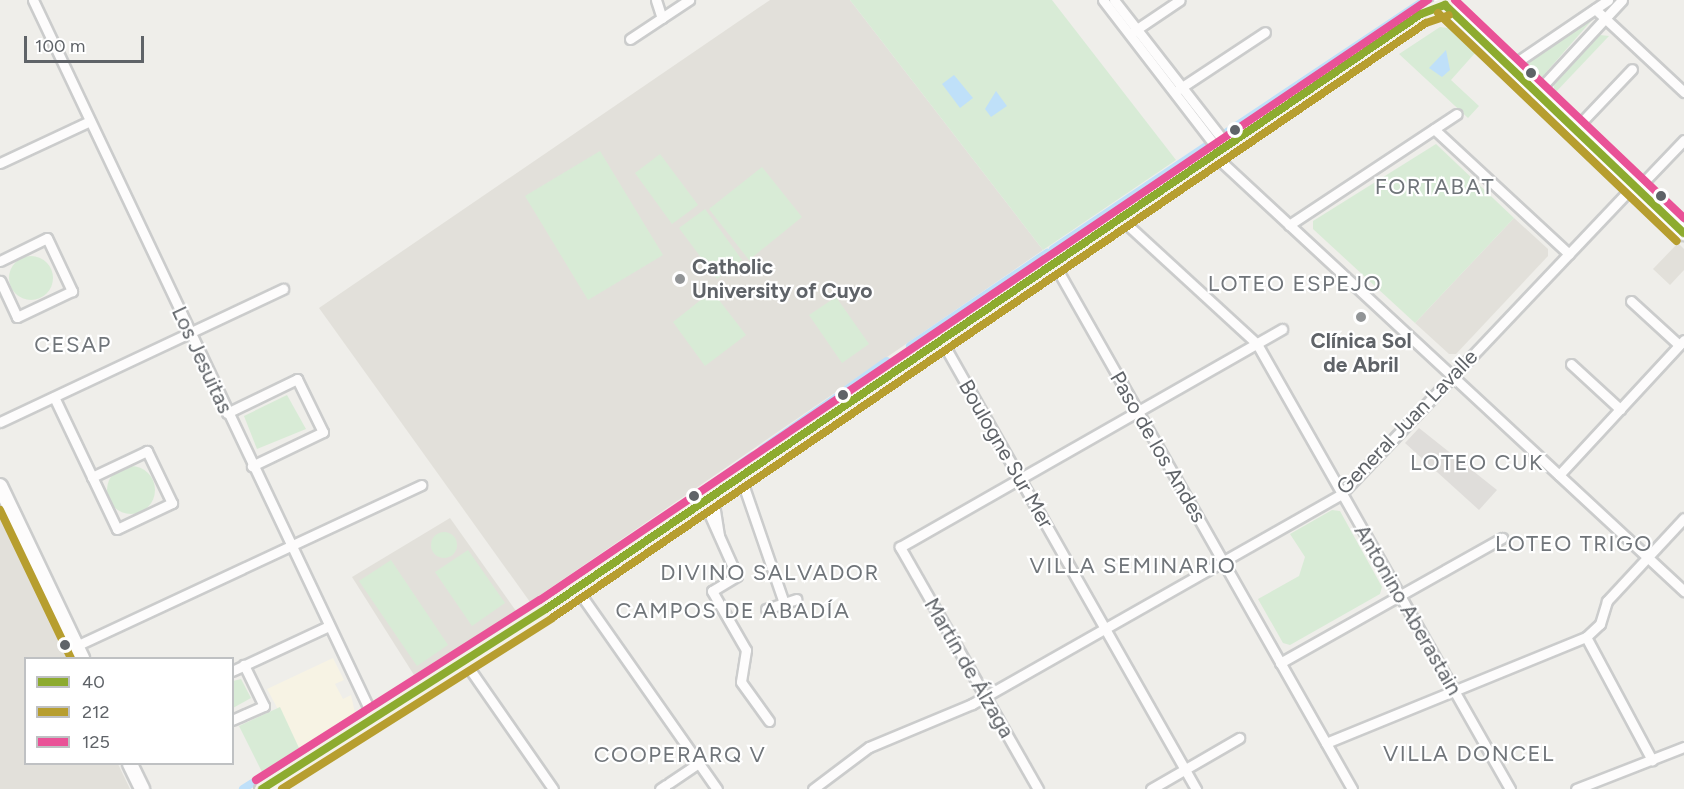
<!DOCTYPE html>
<meta charset="utf-8">
<style>
body{margin:0}
#map{position:relative;width:1684px;height:789px;overflow:hidden;background:#efeeea;font-family:Figtree,sans-serif}
div>[style]{position:absolute}
[style*='--x']{left:calc(var(--x)*1px);top:calc(var(--y)*1px);width:calc(var(--w)*1px);rotate:calc(var(--a)*1deg)}
.commercial>*{inset:0;background:#f7f3e4}
.industrial>*{inset:0;background:#dfddda}
.education>*{inset:0;background:#e2e0da}
.green>*{inset:0;background:#d8ebd6}
.round{border-radius:50%}
.water>*{inset:0;background:#bfe0f9}
.canal>*{height:8px;margin:-4px;padding:0 4px;transform-origin:4px;border-radius:4px;background:#bfe0f9}
.roads{filter:drop-shadow(2px 0 #cbcccc) drop-shadow(-2px 0 #cbcccc) drop-shadow(0 2px #cbcccc) drop-shadow(0 -2px #cbcccc)}
.minor>*{height:9px;margin:-4.5px;padding:0 4.5px;transform-origin:4.5px;border-radius:4.5px;background:#fdfcfc}
.secondary>*{height:14px;margin:-7px;padding:0 7px;transform-origin:7px;border-radius:7px;background:#fdfcfc}
.primary>*{height:15px;margin:-7.5px;padding:0 7.5px;transform-origin:7.5px;border-radius:7.5px;background:#f4f2e9}
.bus-1>*{height:8px;margin:-4px;padding:0 4px;transform-origin:4px;border-radius:4px;background:#8dab2f}
.bus-2>*{height:8px;margin:-4px;padding:0 4px;transform-origin:4px;border-radius:4px;background:#b79e2f}
.bus-3>*{height:8px;margin:-4px;padding:0 4px;transform-origin:4px;border-radius:4px;background:#e95297}
.dots>*{width:16px;height:16px;translate:-50% -50%;box-sizing:border-box;border:3px solid #fff;border-radius:50%}
span{translate:-50% -50%;white-space:nowrap;text-align:center;line-height:1.15;-webkit-text-stroke:4.5px #fff;paint-order:stroke}
.poi-label{font-size:21px;color:#5f6368;font-weight:700}
.left{translate:0 -50%;text-align:left}
.street-label{font-size:21px;color:#5f6368}
.neighbourhood-label{font-size:22px;color:#70757a;letter-spacing:1.5px}
.legend{position:absolute;left:24px;top:657px;width:210px;height:108px;box-sizing:border-box;background:#fff;border:2px solid #bfc1c3;margin:0;padding:8px 10px;list-style:none;font-size:18px;color:#5f6368}
.legend li{display:flex;align-items:center;gap:12px;height:30px}
.legend b{width:30px;border:2px solid #bfc1c3}
.scale{position:absolute;left:24px;top:36px;width:120px;height:27px;box-sizing:border-box;border:3px solid #5f6368;border-top:0;padding-left:8px;font-size:18px;line-height:21px;white-space:nowrap;color:#5f6368;-webkit-text-stroke:4px #fff;paint-order:stroke}
</style>
<div id="map">
<div class="commercial">
<div style="clip-path:polygon(333px 658px,344px 680px,335px 684px,343px 699px,351px 695px,355px 713px,299px 748px,267px 689px)"></div>
</div>
<div class="industrial">
<div style="clip-path:polygon(1419px 428px,1497px 490px,1479px 510px,1405px 443px)"></div>
</div>
<div class="education">
<div style="clip-path:polygon(770px 0,850px 0,1043px 250px,530px 602px,319px 308px)"></div>
<div style="clip-path:polygon(1514px 218px,1548px 249px,1548px 256px,1456px 354px,1449px 354px,1415px 323px)"></div>
<div style="clip-path:polygon(1678px 243px,1684px 249px,1684px 270px,1670px 285px,1653px 269px)"></div>
<div style="clip-path:polygon(0 514px,68px 658px,26px 658px,26px 764px,118px 764px,130px 789px,0 789px)"></div>
<div style="clip-path:polygon(450px 518px,516px 611px,414px 675px,352px 577px)"></div>
</div>
<div class="green">
<div style="clip-path:polygon(850px 0,1052px 0,1176px 160px,1043px 250px)"></div>
<div style="clip-path:polygon(1592px 20px,1542px 77px,1526px 67px,1526px 62px)"></div>
<div style="clip-path:polygon(1440px 27px,1448px 28px,1475px 53px,1451px 80px,1479px 106px,1468px 118px,1399px 54px)"></div>
<div style="clip-path:polygon(1600px 35px,1609px 36px,1554px 94px,1554px 83px)"></div>
<div style="clip-path:polygon(1436px 144px,1514px 218px,1415px 323px,1313px 229px,1313px 221px)"></div>
<div style="clip-path:polygon(600px 151px,663px 255px,588px 300px,525px 196px)"></div>
<div style="clip-path:polygon(660px 154px,698px 205px,672px 224px,635px 173px)"></div>
<div style="clip-path:polygon(762px 167px,802px 217px,749px 260px,709px 209px)"></div>
<div style="clip-path:polygon(705px 209px,742px 260px,717px 279px,679px 228px)"></div>
<div class="round" style="left:9px;top:256px;width:44px;height:44px"></div>
<div style="clip-path:polygon(712px 291px,746px 335px,705px 366px,673px 322px)"></div>
<div style="clip-path:polygon(836px 297px,869px 344px,842px 363px,809px 315px)"></div>
<div style="clip-path:polygon(287px 395px,306px 429px,257px 449px,244px 416px)"></div>
<div class="round" style="left:107px;top:466px;width:48px;height:48px"></div>
<div style="clip-path:polygon(1332px 510px,1340px 511px,1382px 587px,1380px 594px,1290px 645px,1283px 643px,1258px 599px,1299px 576px,1305px 557px,1290px 534px)"></div>
<div class="round" style="left:431px;top:532px;width:26px;height:26px"></div>
<div style="clip-path:polygon(468px 550px,505px 603px,472px 626px,435px 572px)"></div>
<div style="clip-path:polygon(391px 560px,448px 645px,417px 666px,359px 581px)"></div>
<div style="clip-path:polygon(241px 679px,251px 698px,233px 708px,233px 681px)"></div>
<div style="clip-path:polygon(280px 707px,299px 748px,262px 772px,239px 726px)"></div>
</div>
<div class="water">
<div style="clip-path:polygon(1446px 50px,1450px 70px,1442px 77px,1429px 68px)"></div>
<div style="clip-path:polygon(954px 75px,973px 98px,960px 108px,942px 84px)"></div>
<div style="clip-path:polygon(996px 91px,1007px 106px,991px 117px,985px 109px)"></div>
</div>
<div class="canal">
<div style="--x:1224;--y:134;--w:242;--a:-33.7"></div>
<div style="--x:1053;--y:249;--w:188;--a:-33.9"></div>
<div style="--x:910;--y:346;--w:166;--a:-34.2"></div>
<div style="--x:846;--y:390;--w:50;--a:-35.3"></div>
<div style="--x:762;--y:449;--w:96;--a:-34.8"></div>
<div style="--x:714;--y:483;--w:47;--a:-35.4"></div>
<div style="--x:623;--y:546;--w:70;--a:-34.6"></div>
<div style="--x:547;--y:598;--w:85;--a:-34.4"></div>
<div style="--x:376;--y:705;--w:188;--a:-31.7"></div>
<div style="--x:243;--y:789;--w:141;--a:-32.2"></div>
</div>
<div class="roads">
<div class="minor">
<div style="--x:33;--y:0;--w:796;--a:64.63"></div>
<div style="--x:656;--y:0;--w:19;--a:72"></div>
<div style="--x:1103;--y:0;--w:193;--a:52.4"></div>
<div style="--x:1114;--y:0;--w:189;--a:52.1"></div>
<div style="--x:1595;--y:9;--w:122;--a:43"></div>
<div style="--x:1134;--y:31;--w:55;--a:-34"></div>
<div style="--x:630;--y:39;--w:71;--a:-33.5"></div>
<div style="--x:1508;--y:68;--w:121;--a:-34.2"></div>
<div style="--x:1179;--y:89;--w:103;--a:-33.5"></div>
<div style="--x:1535;--y:94;--w:128;--a:-47.2"></div>
<div style="--x:1434;--y:129;--w:184;--a:42.8"></div>
<div style="--x:1574;--y:130;--w:84;--a:-46.4"></div>
<div style="--x:1213;--y:154;--w:643;--a:42.86"></div>
<div style="--x:0;--y:163;--w:99;--a:-25"></div>
<div style="--x:1637;--y:189;--w:68;--a:-46.2"></div>
<div style="--x:1119;--y:217;--w:188;--a:42.6"></div>
<div style="--x:1257;--y:344;--w:512;--a:60.38"></div>
<div style="--x:1289;--y:225;--w:201;--a:-33.5"></div>
<div style="--x:0;--y:261;--w:52;--a:-26.1"></div>
<div style="--x:47;--y:238;--w:59;--a:64.7"></div>
<div style="--x:72;--y:291;--w:61;--a:154.7"></div>
<div style="--x:17;--y:317;--w:40;--a:-115"></div>
<div style="--x:1053;--y:262;--w:606;--a:60.43"></div>
<div style="--x:1631;--y:301;--w:65;--a:42.5"></div>
<div style="--x:940;--y:338;--w:519;--a:60.42"></div>
<div style="--x:1571;--y:364;--w:67;--a:42.6"></div>
<div style="--x:54;--y:397;--w:146;--a:64.5"></div>
<div style="--x:117;--y:529;--w:61;--a:-25.3"></div>
<div style="--x:172;--y:503;--w:58;--a:-115.7"></div>
<div style="--x:147;--y:451;--w:61;--a:154.7"></div>
<div style="--x:227;--y:413;--w:78;--a:-25.9"></div>
<div style="--x:297;--y:379;--w:59;--a:63.9"></div>
<div style="--x:323;--y:432;--w:79;--a:154.4"></div>
<div style="--x:0;--y:422;--w:313;--a:-25.2"></div>
<div style="--x:1559;--y:475;--w:184;--a:-47.2"></div>
<div style="--x:743;--y:484;--w:126;--a:71"></div>
<div style="--x:714;--y:504;--w:31;--a:81"></div>
<div style="--x:707;--y:509;--w:73;--a:65.9"></div>
<div style="--x:737;--y:576;--w:29;--a:149"></div>
<div style="--x:712;--y:591;--w:68;--a:60"></div>
<div style="--x:746;--y:650;--w:32;--a:99"></div>
<div style="--x:741;--y:682;--w:48;--a:54.3"></div>
<div style="--x:581;--y:595;--w:237;--a:55"></div>
<div style="--x:766;--y:609;--w:32;--a:-18"></div>
<div style="--x:1586;--y:637;--w:140;--a:61.8"></div>
<div style="--x:76;--y:646;--w:381;--a:-25"></div>
<div style="--x:1280;--y:663;--w:255;--a:-29.4"></div>
<div style="--x:469;--y:668;--w:147;--a:55.2"></div>
<div style="--x:232;--y:671;--w:107;--a:-24.9"></div>
<div style="--x:232;--y:720;--w:35;--a:-24"></div>
<div style="--x:264;--y:706;--w:46;--a:-116"></div>
<div style="--x:1326;--y:743;--w:281;--a:-22.2"></div>
<div style="--x:1586;--y:637;--w:19;--a:-43"></div>
<div style="--x:1600;--y:624;--w:24;--a:-73"></div>
<div style="--x:1607;--y:601;--w:113;--a:-47.1"></div>
<div style="--x:669;--y:783;--w:36;--a:-34"></div>
<div style="--x:660;--y:789;--w:7;--a:-34"></div>
<div style="--x:813;--y:789;--w:70;--a:-36.9"></div>
<div style="--x:869;--y:747;--w:112;--a:-22.7"></div>
<div style="--x:972;--y:704;--w:425;--a:-29.6"></div>
<div style="--x:1341;--y:494;--w:424;--a:-46.5"></div>
<div style="--x:1038;--y:789;--w:279;--a:-119.7"></div>
<div style="--x:900;--y:547;--w:440;--a:-29.7"></div>
<div style="--x:1151;--y:789;--w:102;--a:-30.1"></div>
<div style="--x:1576;--y:789;--w:116;--a:-21.3"></div>
</div>
<div class="secondary">
<div style="--x:1441;--y:0;--w:337;--a:43.8"></div>
<div style="--x:0;--y:486;--w:191;--a:64.5"></div>
<div style="--x:130;--y:764;--w:28;--a:64"></div>
</div>
<div class="primary">
<div style="--x:262;--y:789;--w:336;--a:-32.4"></div>
<div style="--x:546;--y:609;--w:1058;--a:-34.22"></div>
<div style="--x:1421;--y:14;--w:26;--a:-21"></div>
</div>
</div>
<div class="bus-1">
<div style="--x:1445;--y:5;--w:330;--a:43.7"></div>
<div style="--x:262;--y:789;--w:336;--a:-32.4"></div>
<div style="--x:546;--y:609;--w:1058;--a:-34.22"></div>
<div style="--x:1421;--y:14;--w:26;--a:-21"></div>
</div>
<div class="bus-2">
<div style="--x:1438;--y:13;--w:330;--a:43.7"></div>
<div style="--x:0;--y:510;--w:164;--a:64.4"></div>
<div style="--x:282;--y:789;--w:320;--a:-32.3"></div>
<div style="--x:552;--y:618;--w:1057;--a:-34.25"></div>
<div style="--x:1426;--y:23;--w:24;--a:-19"></div>
</div>
<div class="bus-3">
<div style="--x:1455;--y:0;--w:316;--a:43.6"></div>
<div style="--x:256;--y:780;--w:336;--a:-32.4"></div>
<div style="--x:540;--y:600;--w:1072;--a:-34.05"></div>
</div>
<div class="dots">
<div style="left:1531px;top:73px;background:#5f6368"></div>
<div style="left:1235px;top:130px;background:#5f6368"></div>
<div style="left:1661px;top:196px;background:#5f6368"></div>
<div style="left:680px;top:279px;background:#919496"></div>
<div style="left:1361px;top:317px;background:#919496"></div>
<div style="left:843px;top:395px;background:#5f6368"></div>
<div style="left:694px;top:496px;background:#5f6368"></div>
<div style="left:65px;top:645px;background:#5f6368"></div>
</div>
<div class="poi-label">
<span class="left" style="left:692px;top:279px">Catholic<br>University of Cuyo</span>
<span style="left:1361px;top:353px">Clínica Sol<br>de Abril</span>
</div>
<div class="street-label">
<span style="left:202px;top:360px;rotate:65deg">Los Jesuitas</span>
<span style="left:1407px;top:422px;rotate:-46deg">General Juan Lavalle</span>
<span style="left:1158px;top:447px;rotate:60deg">Paso de los Andes</span>
<span style="left:1006px;top:454px;rotate:60deg">Boulogne Sur Mer</span>
<span style="left:1408px;top:610px;rotate:60deg">Antonino Aberastain</span>
<span style="left:969px;top:668px;rotate:60deg">Martín de Álzaga</span>
</div>
<div class="neighbourhood-label">
<span style="left:1435px;top:187px">FORTABAT</span>
<span style="left:1295px;top:284px">LOTEO ESPEJO</span>
<span style="left:73px;top:345px">CESAP</span>
<span style="left:1477px;top:463px">LOTEO CUK</span>
<span style="left:1574px;top:544px">LOTEO TRIGO</span>
<span style="left:1133px;top:566px">VILLA SEMINARIO</span>
<span style="left:770px;top:573px">DIVINO SALVADOR</span>
<span style="left:733px;top:611px">CAMPOS DE ABADÍA</span>
<span style="left:1469px;top:754px">VILLA DONCEL</span>
<span style="left:680px;top:755px">COOPERARQ V</span>
</div>
<ul class="legend">
<li><b style="height:8px;background:#8dab2f"></b>40</li>
<li><b style="height:8px;background:#b79e2f"></b>212</li>
<li><b style="height:8px;background:#e95297"></b>125</li>
</ul>
<div class="scale">100 m</div>
</div>
